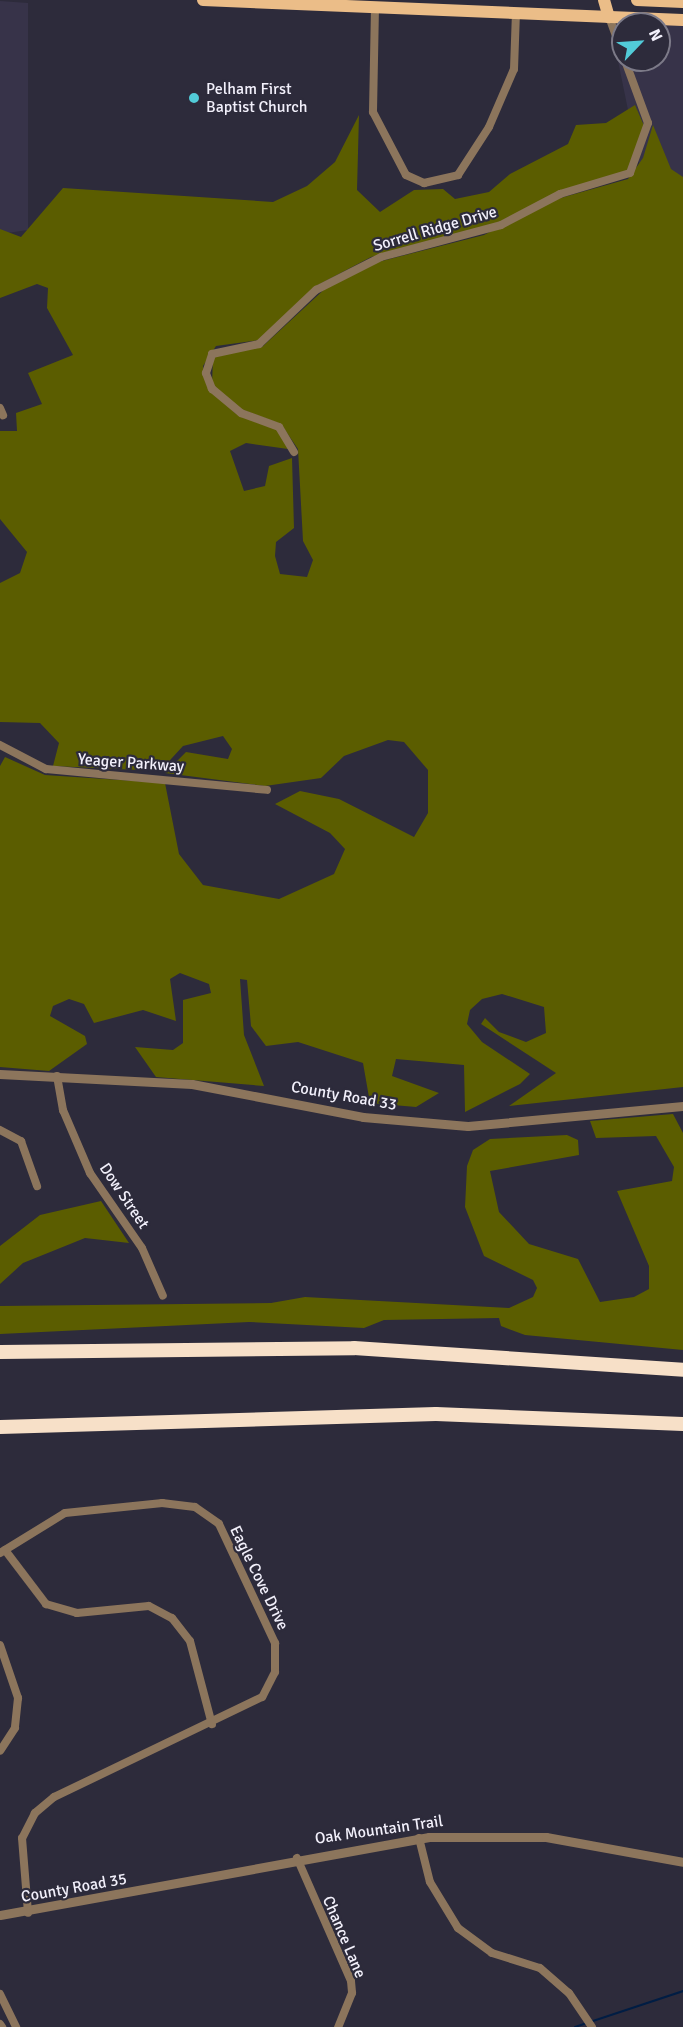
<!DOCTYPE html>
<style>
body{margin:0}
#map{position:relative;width:683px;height:2027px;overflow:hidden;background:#2d2b3b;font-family:Signika,sans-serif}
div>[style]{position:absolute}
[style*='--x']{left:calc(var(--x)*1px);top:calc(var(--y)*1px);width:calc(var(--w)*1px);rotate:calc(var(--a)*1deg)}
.built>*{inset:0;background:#373349}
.forest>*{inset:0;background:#5b5d00}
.stream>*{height:2px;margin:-1px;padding:0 1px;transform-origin:1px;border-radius:1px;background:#001d44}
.minor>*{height:8px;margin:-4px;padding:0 4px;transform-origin:4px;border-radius:4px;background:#8c755c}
.tertiary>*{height:9px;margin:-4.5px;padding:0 4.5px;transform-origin:4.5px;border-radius:4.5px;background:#8c755c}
.primary>*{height:12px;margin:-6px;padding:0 6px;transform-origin:6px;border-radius:6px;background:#ebbd88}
.motorway>*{height:14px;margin:-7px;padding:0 7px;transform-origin:7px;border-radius:7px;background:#f7e0c8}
.dots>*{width:16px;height:16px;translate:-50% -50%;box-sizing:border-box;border:3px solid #2d2b3b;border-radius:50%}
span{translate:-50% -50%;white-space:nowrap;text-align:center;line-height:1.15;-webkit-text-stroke:4.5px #2d2b3b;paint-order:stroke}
.poi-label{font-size:16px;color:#f2f0fb}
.left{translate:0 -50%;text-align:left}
.street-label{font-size:16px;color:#f2f0fb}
.north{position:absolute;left:611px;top:12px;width:60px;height:60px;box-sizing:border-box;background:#2d2b3b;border:2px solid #7c7a88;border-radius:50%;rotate:65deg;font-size:16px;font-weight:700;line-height:24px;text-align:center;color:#f2f0fb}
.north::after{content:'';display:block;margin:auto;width:21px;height:27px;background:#52cbd8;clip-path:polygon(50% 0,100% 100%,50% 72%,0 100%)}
</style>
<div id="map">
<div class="built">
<div style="clip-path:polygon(0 1px,28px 3px,28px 230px,0 234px)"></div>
<div style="clip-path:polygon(evenodd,609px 17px,683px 18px,683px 202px,645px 193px,609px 17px,623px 24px,659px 24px,659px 60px,623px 60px,623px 24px)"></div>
</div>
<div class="forest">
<div style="clip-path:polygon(635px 105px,645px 128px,633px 165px,625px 174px,584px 184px,483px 229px,371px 257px,314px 287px,259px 340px,216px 346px,203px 366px,208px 388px,235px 413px,279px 430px,288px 449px,246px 443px,230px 451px,244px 491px,265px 486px,269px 466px,292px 458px,294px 528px,276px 542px,275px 556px,280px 574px,307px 577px,313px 560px,303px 541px,298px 449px,281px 424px,238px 408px,212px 386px,213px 355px,262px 347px,329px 285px,374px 263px,484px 235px,550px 201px,628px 179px,643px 158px,653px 125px,671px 169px,683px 177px,683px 1087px,509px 1106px,556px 1073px,481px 1024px,485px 1018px,499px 1032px,526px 1042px,546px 1033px,544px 1007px,502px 994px,482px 999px,470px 1010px,467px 1024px,482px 1042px,530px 1074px,520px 1084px,465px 1112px,464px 1065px,396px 1059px,392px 1076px,439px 1093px,416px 1107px,370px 1103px,363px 1063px,298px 1042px,266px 1046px,251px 1026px,247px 980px,240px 979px,244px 1035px,264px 1086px,156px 1077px,135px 1047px,173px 1050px,183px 1043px,183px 1000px,211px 993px,209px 984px,180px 973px,170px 979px,176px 1021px,143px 1010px,94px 1023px,84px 1004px,69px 999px,53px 1006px,50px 1016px,85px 1036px,87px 1044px,49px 1071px,0 1067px,0 766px,5px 757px,45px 775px,165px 783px,179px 854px,203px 885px,279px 899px,334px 874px,345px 849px,330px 833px,275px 804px,300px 791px,339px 799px,414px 837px,428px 813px,428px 770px,404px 742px,388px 740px,344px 756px,321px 778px,265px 786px,165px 773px,186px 752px,228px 759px,232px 749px,223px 736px,183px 746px,160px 771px,53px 766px,59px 743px,40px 723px,0 722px,0 583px,20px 573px,27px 552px,0 519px,0 431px,17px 431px,16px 413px,42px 404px,28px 373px,73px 355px,47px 308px,48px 288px,37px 284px,0 298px,0 229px,21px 237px,63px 188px,273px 202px,307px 186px,335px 162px,359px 115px,357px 190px,380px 212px,414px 190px,443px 189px,455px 199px,489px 192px,510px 174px,568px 144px,576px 125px,606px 123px)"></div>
<div style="clip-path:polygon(673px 1114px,683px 1133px,683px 1350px,525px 1335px,501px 1326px,499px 1318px,384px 1320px,364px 1328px,249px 1322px,0 1334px,0 1306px,271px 1303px,305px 1297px,509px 1308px,533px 1297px,537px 1288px,533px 1280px,484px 1256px,465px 1207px,467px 1166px,473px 1150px,490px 1139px,567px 1135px,578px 1140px,579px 1155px,490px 1171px,499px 1212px,529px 1244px,578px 1259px,600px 1302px,634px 1297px,649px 1289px,649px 1266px,617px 1191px,672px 1181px,674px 1167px,656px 1136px,596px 1138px,590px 1121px)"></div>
<div style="clip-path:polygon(101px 1201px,129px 1243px,85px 1238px,23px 1263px,0 1284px,0 1246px,40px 1215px)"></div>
</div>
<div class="stream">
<div style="--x:575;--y:2027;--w:114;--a:-18.4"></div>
</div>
<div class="minor">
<div style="--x:375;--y:7;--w:105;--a:91.1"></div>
<div style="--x:373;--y:112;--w:71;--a:62.4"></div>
<div style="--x:406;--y:175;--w:20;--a:24"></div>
<div style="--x:424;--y:183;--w:35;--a:-13"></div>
<div style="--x:458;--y:175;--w:57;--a:-57.1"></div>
<div style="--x:489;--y:127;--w:63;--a:-66.7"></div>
<div style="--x:514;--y:69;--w:56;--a:-88"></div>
<div style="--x:0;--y:408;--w:8;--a:67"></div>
<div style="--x:294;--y:452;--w:29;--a:-121"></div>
<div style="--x:279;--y:427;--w:40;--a:-159.8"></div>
<div style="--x:241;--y:413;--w:38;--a:-140"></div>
<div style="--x:212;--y:389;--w:17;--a:-111"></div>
<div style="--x:206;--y:373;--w:20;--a:-72"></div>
<div style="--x:212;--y:354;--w:48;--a:-12"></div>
<div style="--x:259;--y:344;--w:79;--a:-43.5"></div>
<div style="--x:316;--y:290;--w:73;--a:-26.9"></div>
<div style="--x:381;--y:257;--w:124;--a:-14.9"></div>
<div style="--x:501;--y:225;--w:67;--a:-27.7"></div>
<div style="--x:560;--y:194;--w:73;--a:-16.7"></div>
<div style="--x:630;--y:173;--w:53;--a:-70.2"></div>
<div style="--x:648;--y:123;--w:113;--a:-110.2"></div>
<div style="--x:0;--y:745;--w:52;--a:27.6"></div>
<div style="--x:46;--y:769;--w:222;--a:5.4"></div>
<div style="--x:57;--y:1076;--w:35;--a:80"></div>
<div style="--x:63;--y:1110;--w:69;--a:66.8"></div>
<div style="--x:90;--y:1173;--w:91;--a:55.3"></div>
<div style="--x:142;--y:1248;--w:52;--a:66.4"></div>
<div style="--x:0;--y:1130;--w:24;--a:28"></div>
<div style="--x:21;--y:1141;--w:48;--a:70.4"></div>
<div style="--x:5;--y:1550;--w:68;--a:52.8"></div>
<div style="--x:46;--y:1604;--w:32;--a:16"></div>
<div style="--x:77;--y:1613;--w:72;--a:-5.6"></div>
<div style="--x:149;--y:1606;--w:26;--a:28"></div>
<div style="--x:172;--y:1618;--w:29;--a:52"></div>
<div style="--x:190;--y:1641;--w:86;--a:75.2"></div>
<div style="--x:0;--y:1553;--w:76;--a:-31.6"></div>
<div style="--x:65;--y:1513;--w:98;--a:-5.9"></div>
<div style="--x:162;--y:1503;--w:33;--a:7"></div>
<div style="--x:195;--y:1507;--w:29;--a:35"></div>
<div style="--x:219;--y:1524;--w:132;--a:64.8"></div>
<div style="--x:275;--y:1643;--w:29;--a:90"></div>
<div style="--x:275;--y:1672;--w:28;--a:117"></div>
<div style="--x:262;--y:1697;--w:231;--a:154.3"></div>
<div style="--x:54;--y:1797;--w:25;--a:140"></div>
<div style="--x:35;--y:1813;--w:28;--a:117"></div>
<div style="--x:22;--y:1838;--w:75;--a:85.4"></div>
<div style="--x:0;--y:1645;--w:56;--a:71.2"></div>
<div style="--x:18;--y:1698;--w:30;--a:96"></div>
<div style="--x:15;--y:1728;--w:27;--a:123"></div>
<div style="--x:419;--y:1838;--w:45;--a:76"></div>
<div style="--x:430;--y:1882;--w:54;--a:58.7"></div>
<div style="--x:458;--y:1928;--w:42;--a:36.3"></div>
<div style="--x:492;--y:1953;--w:50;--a:17.4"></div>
<div style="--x:540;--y:1968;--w:38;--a:41"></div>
<div style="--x:569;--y:1993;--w:41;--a:55.9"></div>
<div style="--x:297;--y:1858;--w:134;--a:66.3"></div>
<div style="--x:351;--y:1981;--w:12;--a:85"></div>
<div style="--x:352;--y:1993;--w:37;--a:112"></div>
<div style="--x:0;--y:1994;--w:37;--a:64"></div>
<div style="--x:0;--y:2024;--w:4;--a:56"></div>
</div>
<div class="tertiary">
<div style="--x:0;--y:1074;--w:192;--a:3"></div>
<div style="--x:192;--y:1084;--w:174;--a:10.9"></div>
<div style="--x:363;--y:1117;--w:105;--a:4.9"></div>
<div style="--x:468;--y:1126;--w:216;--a:-5.3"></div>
<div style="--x:0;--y:1915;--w:436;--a:-10.3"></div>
<div style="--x:429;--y:1837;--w:117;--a:0"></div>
<div style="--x:546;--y:1837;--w:139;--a:10.3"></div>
</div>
<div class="primary">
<div style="--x:203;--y:0;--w:480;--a:2.4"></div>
<div style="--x:604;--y:0;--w:18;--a:74"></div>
<div style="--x:637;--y:0;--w:46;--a:2.5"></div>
</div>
<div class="motorway">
<div style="--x:0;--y:1352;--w:354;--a:-0.6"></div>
<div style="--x:354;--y:1348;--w:330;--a:3.8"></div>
<div style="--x:0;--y:1427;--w:436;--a:-1.7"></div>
<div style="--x:436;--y:1414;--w:247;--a:2.3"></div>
</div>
<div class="dots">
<div style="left:194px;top:98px;background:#52cbd8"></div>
</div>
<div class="poi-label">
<span class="left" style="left:206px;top:98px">Pelham First<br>Baptist Church</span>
</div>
<div class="street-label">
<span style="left:435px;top:229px;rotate:-16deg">Sorrell Ridge Drive</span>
<span style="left:131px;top:763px;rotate:4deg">Yeager Parkway</span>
<span style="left:344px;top:1096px;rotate:10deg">County Road 33</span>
<span style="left:124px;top:1196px;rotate:56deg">Dow Street</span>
<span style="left:259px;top:1578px;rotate:64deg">Eagle Cove Drive</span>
<span style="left:379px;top:1830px;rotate:-8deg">Oak Mountain Trail</span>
<span style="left:74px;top:1888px;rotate:-10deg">County Road 35</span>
<span style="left:344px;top:1937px;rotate:67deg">Chance Lane</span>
</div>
<div class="north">N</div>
</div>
